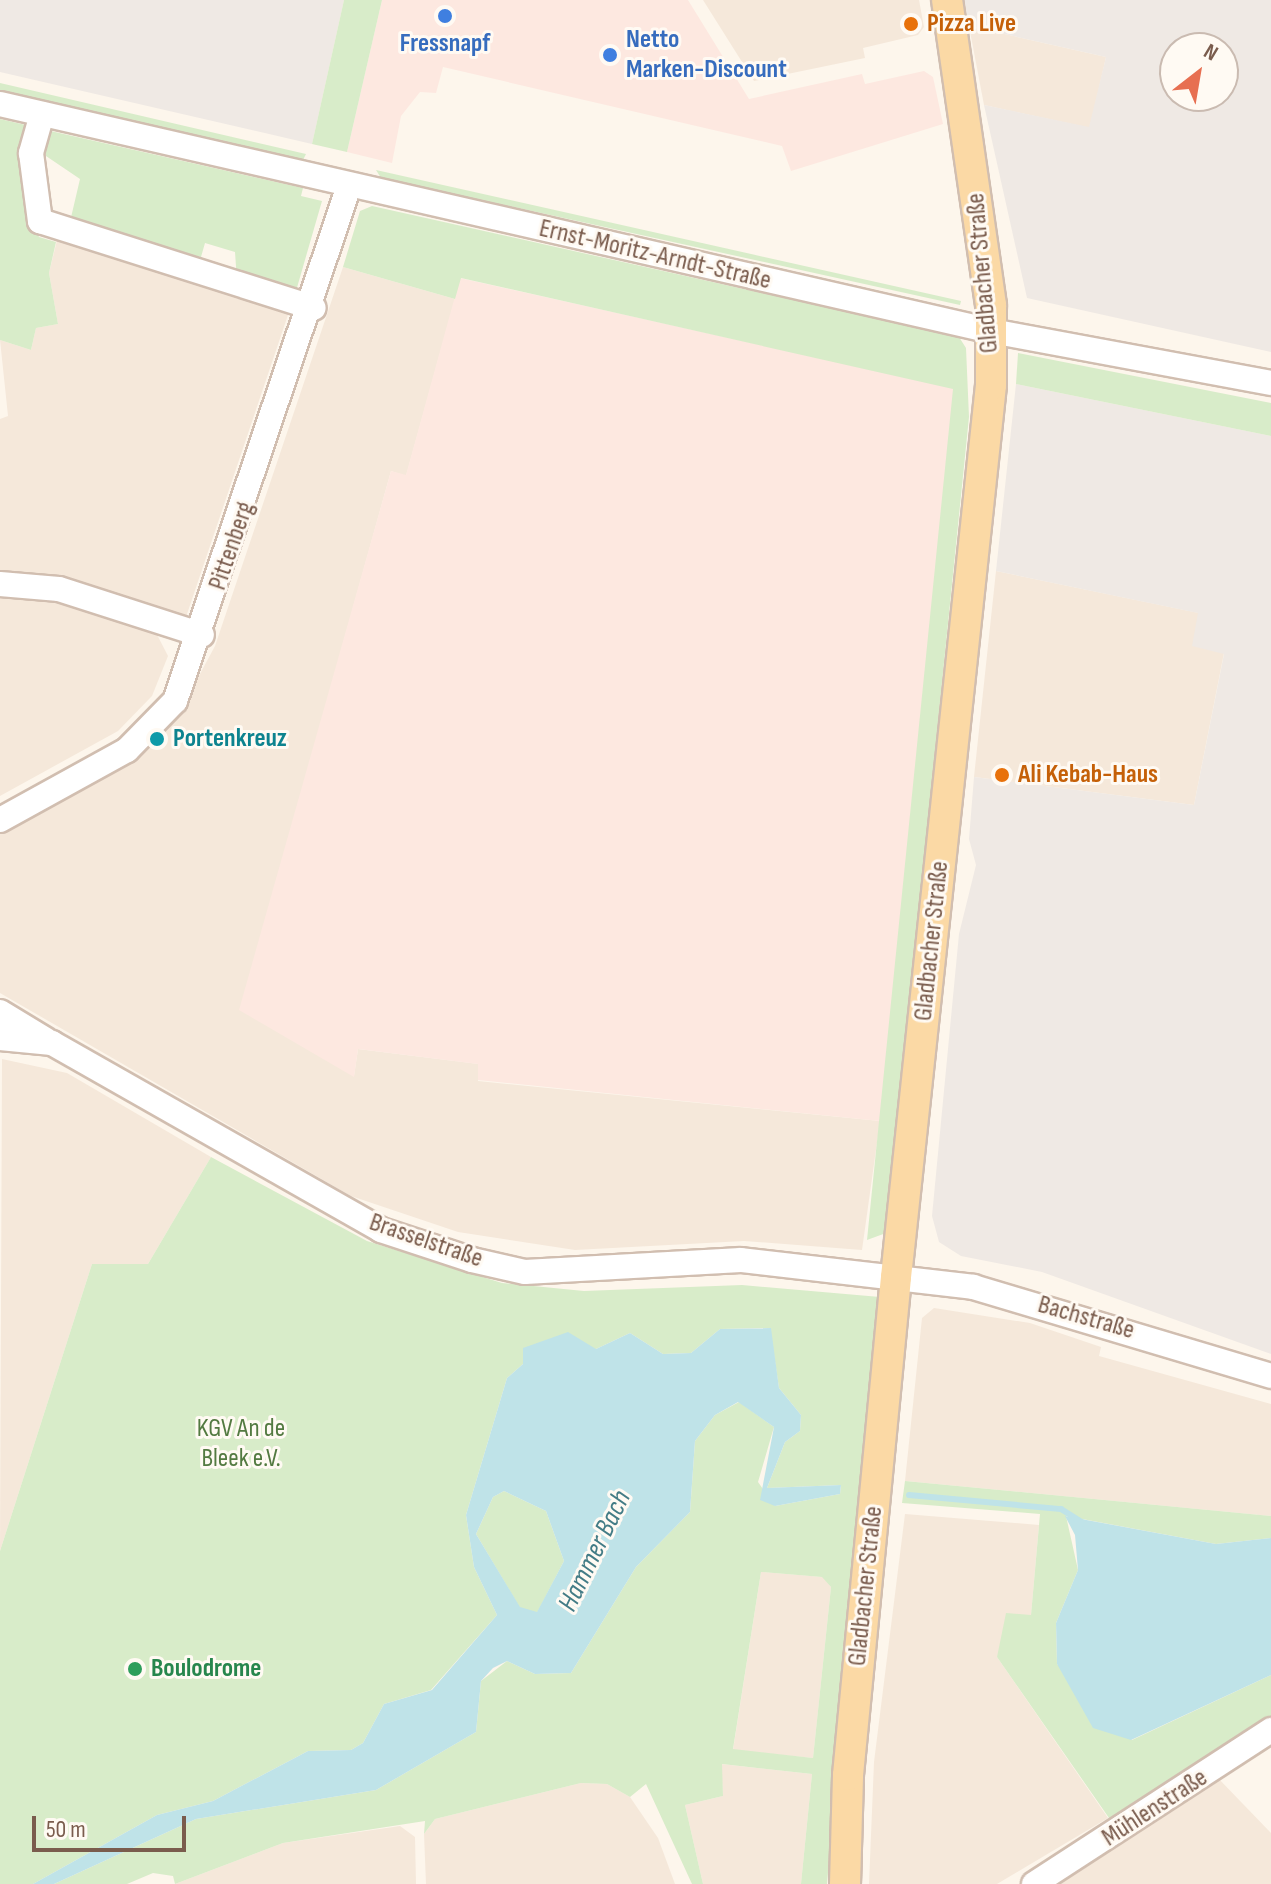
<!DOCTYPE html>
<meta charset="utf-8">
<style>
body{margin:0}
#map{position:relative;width:1271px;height:1884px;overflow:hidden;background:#fdf6ec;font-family:"Sofia Sans Condensed",sans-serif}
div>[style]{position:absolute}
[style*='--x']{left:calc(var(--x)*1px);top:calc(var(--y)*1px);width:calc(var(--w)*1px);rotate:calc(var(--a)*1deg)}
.residential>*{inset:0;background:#f5e8da}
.commercial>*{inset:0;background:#fde8e0}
.industrial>*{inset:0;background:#efe9e4}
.green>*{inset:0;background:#d8ecc9}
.water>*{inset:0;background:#bfe3e8}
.stream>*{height:6px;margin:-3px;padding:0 3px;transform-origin:3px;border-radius:3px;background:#bfe3e8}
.roads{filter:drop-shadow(2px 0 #d1beb0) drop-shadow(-2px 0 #d1beb0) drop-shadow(0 2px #d1beb0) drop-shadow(0 -2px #d1beb0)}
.minor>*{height:24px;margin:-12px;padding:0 12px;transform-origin:12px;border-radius:12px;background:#fff}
.major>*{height:30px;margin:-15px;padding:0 15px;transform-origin:15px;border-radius:15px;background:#fbd9a5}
.dots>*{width:22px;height:22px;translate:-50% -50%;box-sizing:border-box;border:4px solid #fffaf3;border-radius:50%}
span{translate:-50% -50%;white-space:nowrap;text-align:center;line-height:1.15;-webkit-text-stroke:6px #fffaf3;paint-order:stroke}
.food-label{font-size:26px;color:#c56008;font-weight:700}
.left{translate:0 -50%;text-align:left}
.shop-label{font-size:26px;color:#366cbe;font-weight:700}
.street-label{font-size:26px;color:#7a5c4d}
.culture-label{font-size:26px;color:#0d838f;font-weight:700}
.park-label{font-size:26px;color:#537a41}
.leisure-label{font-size:26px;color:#27864d;font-weight:700}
.water-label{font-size:28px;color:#437c86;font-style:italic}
.north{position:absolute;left:1159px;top:32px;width:80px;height:80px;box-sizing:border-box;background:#fffaf3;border:2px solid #cabbb1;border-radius:50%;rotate:31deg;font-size:22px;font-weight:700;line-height:32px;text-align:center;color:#7a5c4d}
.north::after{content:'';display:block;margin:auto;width:28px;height:36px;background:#e76f51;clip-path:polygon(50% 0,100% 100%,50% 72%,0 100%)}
.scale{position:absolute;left:32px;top:1816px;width:154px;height:36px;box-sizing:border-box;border:4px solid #7a5c4d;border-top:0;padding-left:10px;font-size:24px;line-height:28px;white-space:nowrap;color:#7a5c4d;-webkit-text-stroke:6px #fffaf3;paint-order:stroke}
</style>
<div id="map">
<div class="residential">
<div style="clip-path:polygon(703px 0,919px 0,924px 27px,918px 35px,863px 48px,865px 58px,754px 81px)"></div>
<div style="clip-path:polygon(969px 26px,1106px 57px,1090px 128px,984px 105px)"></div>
<div style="clip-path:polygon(59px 232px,291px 306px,186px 617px,172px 619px,0 577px,0 419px,8px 416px,0 340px,31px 350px,36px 328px,58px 324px,49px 273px)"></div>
<div style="clip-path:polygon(343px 267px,455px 299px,406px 476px,391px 471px,322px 719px,354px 1076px,358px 1049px,479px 1064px,478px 1081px,880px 1121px,862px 1250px,744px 1241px,575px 1250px,458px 1232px,351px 1196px,0 993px,0 832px,127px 762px,187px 698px,215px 646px)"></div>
<div style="clip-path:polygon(996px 571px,1199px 613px,1224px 653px,1194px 805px,974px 777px)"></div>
<div style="clip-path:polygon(0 594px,65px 597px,151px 623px,168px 656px,152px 696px,118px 731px,0 796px)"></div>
<div style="clip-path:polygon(2px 1059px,67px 1073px,211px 1157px,148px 1264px,92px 1264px,0 1551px)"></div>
<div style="clip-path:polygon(934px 1308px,1030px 1323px,1101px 1347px,1099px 1356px,1271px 1404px,1271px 1516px,905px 1481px,922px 1318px)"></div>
<div style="clip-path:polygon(905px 1514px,1039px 1525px,1031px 1615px,997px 1657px,1108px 1818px,997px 1884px,869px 1884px,874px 1762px)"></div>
<div style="clip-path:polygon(761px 1572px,823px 1577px,831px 1587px,813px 1758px,733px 1750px)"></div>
<div style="clip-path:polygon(721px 1764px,812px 1774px,801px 1884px,703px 1884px,685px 1805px,723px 1796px)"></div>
<div style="clip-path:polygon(1216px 1776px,1271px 1833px,1271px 1884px,1060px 1884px)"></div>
<div style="clip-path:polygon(581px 1783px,607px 1784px,630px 1797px,658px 1838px,675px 1884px,426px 1884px,424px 1834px,435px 1819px)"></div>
<div style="clip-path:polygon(400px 1826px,415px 1837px,416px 1884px,175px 1884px,283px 1843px)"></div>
</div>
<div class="commercial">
<div style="clip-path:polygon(382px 0,688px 0,749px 99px,862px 74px,865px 84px,924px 71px,933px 77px,943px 124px,791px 171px,782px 146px,443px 67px,436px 93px,420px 92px,401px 116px,392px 163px,347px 152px)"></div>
<div style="clip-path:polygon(460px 278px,954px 388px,880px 1121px,478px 1080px,478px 1064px,358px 1049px,354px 1077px,239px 1010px,391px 471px,406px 475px)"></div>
</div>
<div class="industrial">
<div style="clip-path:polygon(0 0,344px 0,312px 144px,0 72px)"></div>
<div style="clip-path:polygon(evenodd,963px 0,1271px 0,1271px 352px,1027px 298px,984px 105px,1089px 127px,1106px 57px,969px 26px,963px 0,1175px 48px,1223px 48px,1223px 96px,1175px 96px,1175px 48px)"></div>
<div style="clip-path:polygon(1016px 384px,1271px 436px,1271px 1354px,1042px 1272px,961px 1256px,939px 1242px,932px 1216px,959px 934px,976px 865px,969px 839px,974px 777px,1194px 805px,1224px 654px,1192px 646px,1198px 613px,996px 571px)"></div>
</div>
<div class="green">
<div style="clip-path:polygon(344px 0,382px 0,347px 152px,312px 144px)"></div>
<div style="clip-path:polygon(0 83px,306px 154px,303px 160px,0 90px)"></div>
<div style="clip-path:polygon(0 119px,30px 126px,19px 148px,23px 191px,39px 237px,56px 242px,49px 273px,58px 324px,36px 328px,31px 350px,0 340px)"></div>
<div style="clip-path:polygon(46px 130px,303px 188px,301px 196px,322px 201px,294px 298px,237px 281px,235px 252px,205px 243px,201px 257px,188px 254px,184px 263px,69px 226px,80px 179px,46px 156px)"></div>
<div style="clip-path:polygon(376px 170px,961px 301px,960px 305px,381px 178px)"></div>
<div style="clip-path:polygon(372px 206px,959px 337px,966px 348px,969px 417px,886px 1233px,867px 1240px,953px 389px,461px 278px,455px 299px,343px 267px,360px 211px)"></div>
<div style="clip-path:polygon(1018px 353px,1271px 403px,1271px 436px,1016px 384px)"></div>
<div style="clip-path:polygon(evenodd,211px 1157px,367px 1241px,502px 1283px,584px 1291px,742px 1285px,880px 1297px,827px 1884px,801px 1884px,812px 1774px,722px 1764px,723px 1796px,685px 1805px,703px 1884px,692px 1884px,646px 1784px,630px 1797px,607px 1784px,581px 1783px,435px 1819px,424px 1834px,425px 1821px,283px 1843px,175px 1884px,173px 1876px,153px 1873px,127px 1884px,54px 1884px,196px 1819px,376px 1790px,476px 1732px,481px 1681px,507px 1661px,535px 1674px,571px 1673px,636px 1567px,690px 1512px,695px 1441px,715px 1415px,739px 1402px,774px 1427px,758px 1482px,775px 1506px,840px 1494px,841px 1485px,767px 1488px,785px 1442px,800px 1431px,801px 1415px,779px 1388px,770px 1328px,720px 1329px,691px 1353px,663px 1354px,630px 1333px,596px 1349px,523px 1364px,507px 1378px,466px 1515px,474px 1567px,497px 1615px,431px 1690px,384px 1704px,363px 1743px,351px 1750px,308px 1751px,213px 1801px,157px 1815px,33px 1884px,0 1884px,0 1551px,92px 1264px,148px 1264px,211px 1157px,761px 1572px,822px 1577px,831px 1587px,813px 1758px,733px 1749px,761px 1572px)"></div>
<div style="clip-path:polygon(905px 1481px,1271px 1516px,1271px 1538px,1216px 1544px,1066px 1516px,1078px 1570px,1056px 1623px,1057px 1664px,1132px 1740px,1271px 1675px,1271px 1724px,1116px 1828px,997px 1657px,1006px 1613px,1031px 1615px,1040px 1514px,902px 1503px)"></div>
<div style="clip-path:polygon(504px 1491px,546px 1511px,564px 1561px,537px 1613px,520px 1608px,476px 1534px,493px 1497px)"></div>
</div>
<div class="water">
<div style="clip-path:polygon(evenodd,771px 1328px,779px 1388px,801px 1415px,800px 1431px,785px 1442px,767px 1488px,841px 1485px,840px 1494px,775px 1506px,760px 1500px,774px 1427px,738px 1402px,715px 1415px,695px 1441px,690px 1512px,636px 1567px,571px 1673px,535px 1674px,507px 1661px,493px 1668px,481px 1681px,476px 1732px,376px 1790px,196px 1819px,54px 1884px,33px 1884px,157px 1815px,213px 1801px,308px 1751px,351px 1750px,363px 1743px,384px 1704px,432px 1690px,497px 1615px,474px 1567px,466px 1515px,507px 1378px,523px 1364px,523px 1348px,568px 1332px,596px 1349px,630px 1333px,663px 1354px,691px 1353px,720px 1329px,771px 1328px,504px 1491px,546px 1511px,564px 1561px,537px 1612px,520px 1607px,476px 1534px,493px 1497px,504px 1491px)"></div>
<div style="clip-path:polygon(1065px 1516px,1216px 1544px,1271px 1538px,1271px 1675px,1131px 1740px,1093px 1728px,1057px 1664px,1056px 1623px,1078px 1570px,1075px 1535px)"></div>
</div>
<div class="stream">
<div style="--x:909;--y:1495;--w:153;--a:5.3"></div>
<div style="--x:1061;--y:1509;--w:31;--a:32"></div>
</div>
<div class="roads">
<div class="minor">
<div style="--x:0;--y:104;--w:1017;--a:12.9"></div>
<div style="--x:991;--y:331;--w:285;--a:10.5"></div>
<div style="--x:42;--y:114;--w:41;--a:105.8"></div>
<div style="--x:31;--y:153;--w:69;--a:82.5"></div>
<div style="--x:40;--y:221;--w:287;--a:17.6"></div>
<div style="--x:0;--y:584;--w:59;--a:4.8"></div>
<div style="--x:59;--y:589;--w:150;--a:17.8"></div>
<div style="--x:0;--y:820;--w:145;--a:-28.9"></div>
<div style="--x:127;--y:750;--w:69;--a:-45.6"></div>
<div style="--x:175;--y:701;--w:544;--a:-71.33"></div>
<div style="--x:0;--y:1012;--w:54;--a:31.3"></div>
<div style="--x:0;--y:1038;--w:52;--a:5.5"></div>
<div style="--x:52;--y:1043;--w:378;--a:29.6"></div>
<div style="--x:381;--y:1230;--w:96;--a:18.2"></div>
<div style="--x:472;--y:1260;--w:54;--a:12.8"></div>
<div style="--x:525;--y:1272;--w:216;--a:-3.2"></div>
<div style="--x:741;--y:1260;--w:234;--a:6.6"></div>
<div style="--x:973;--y:1287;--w:311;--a:16.6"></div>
<div style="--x:1034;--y:1884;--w:283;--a:-33"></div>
</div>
<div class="major">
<div style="--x:845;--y:1884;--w:109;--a:-88.4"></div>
<div style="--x:848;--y:1775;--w:500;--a:-84.49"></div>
<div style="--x:896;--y:1277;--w:897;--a:-83.92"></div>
<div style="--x:991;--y:385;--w:80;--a:-90"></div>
<div style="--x:991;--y:305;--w:308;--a:-98.2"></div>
</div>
</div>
<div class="dots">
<div style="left:445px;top:16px;background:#3f7fe0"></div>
<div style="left:911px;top:24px;background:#e8710a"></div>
<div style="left:610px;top:55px;background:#3f7fe0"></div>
<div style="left:157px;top:739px;background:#0f9aa8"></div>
<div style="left:1002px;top:775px;background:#e8710a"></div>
<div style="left:135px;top:1669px;background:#2e9e5b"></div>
</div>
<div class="food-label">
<span class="left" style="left:927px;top:24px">Pizza Live</span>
<span class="left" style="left:1018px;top:775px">Ali Kebab-Haus</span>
</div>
<div class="shop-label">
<span class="left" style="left:626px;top:55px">Netto<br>Marken-Discount</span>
<span style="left:445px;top:44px">Fressnapf</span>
</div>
<div class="street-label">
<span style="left:655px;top:255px;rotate:13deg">Ernst-Moritz-Arndt-Straße</span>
<span style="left:983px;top:273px;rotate:-95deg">Gladbacher Straße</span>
<span style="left:232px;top:546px;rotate:-71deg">Pittenberg</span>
<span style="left:932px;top:941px;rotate:-84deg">Gladbacher Straße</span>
<span style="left:426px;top:1241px;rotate:19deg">Brasselstraße</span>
<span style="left:1086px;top:1318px;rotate:16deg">Bachstraße</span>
<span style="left:866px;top:1586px;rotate:-84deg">Gladbacher Straße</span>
<span style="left:1155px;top:1808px;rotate:-33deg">Mühlenstraße</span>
</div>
<div class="culture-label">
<span class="left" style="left:173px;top:739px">Portenkreuz</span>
</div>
<div class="park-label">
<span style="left:241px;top:1444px">KGV An de<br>Bleek e.V.</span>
</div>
<div class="leisure-label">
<span class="left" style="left:151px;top:1669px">Boulodrome</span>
</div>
<div class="water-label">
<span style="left:595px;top:1551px;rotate:-64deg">Hammer Bach</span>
</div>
<div class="north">N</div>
<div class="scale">50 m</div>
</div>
